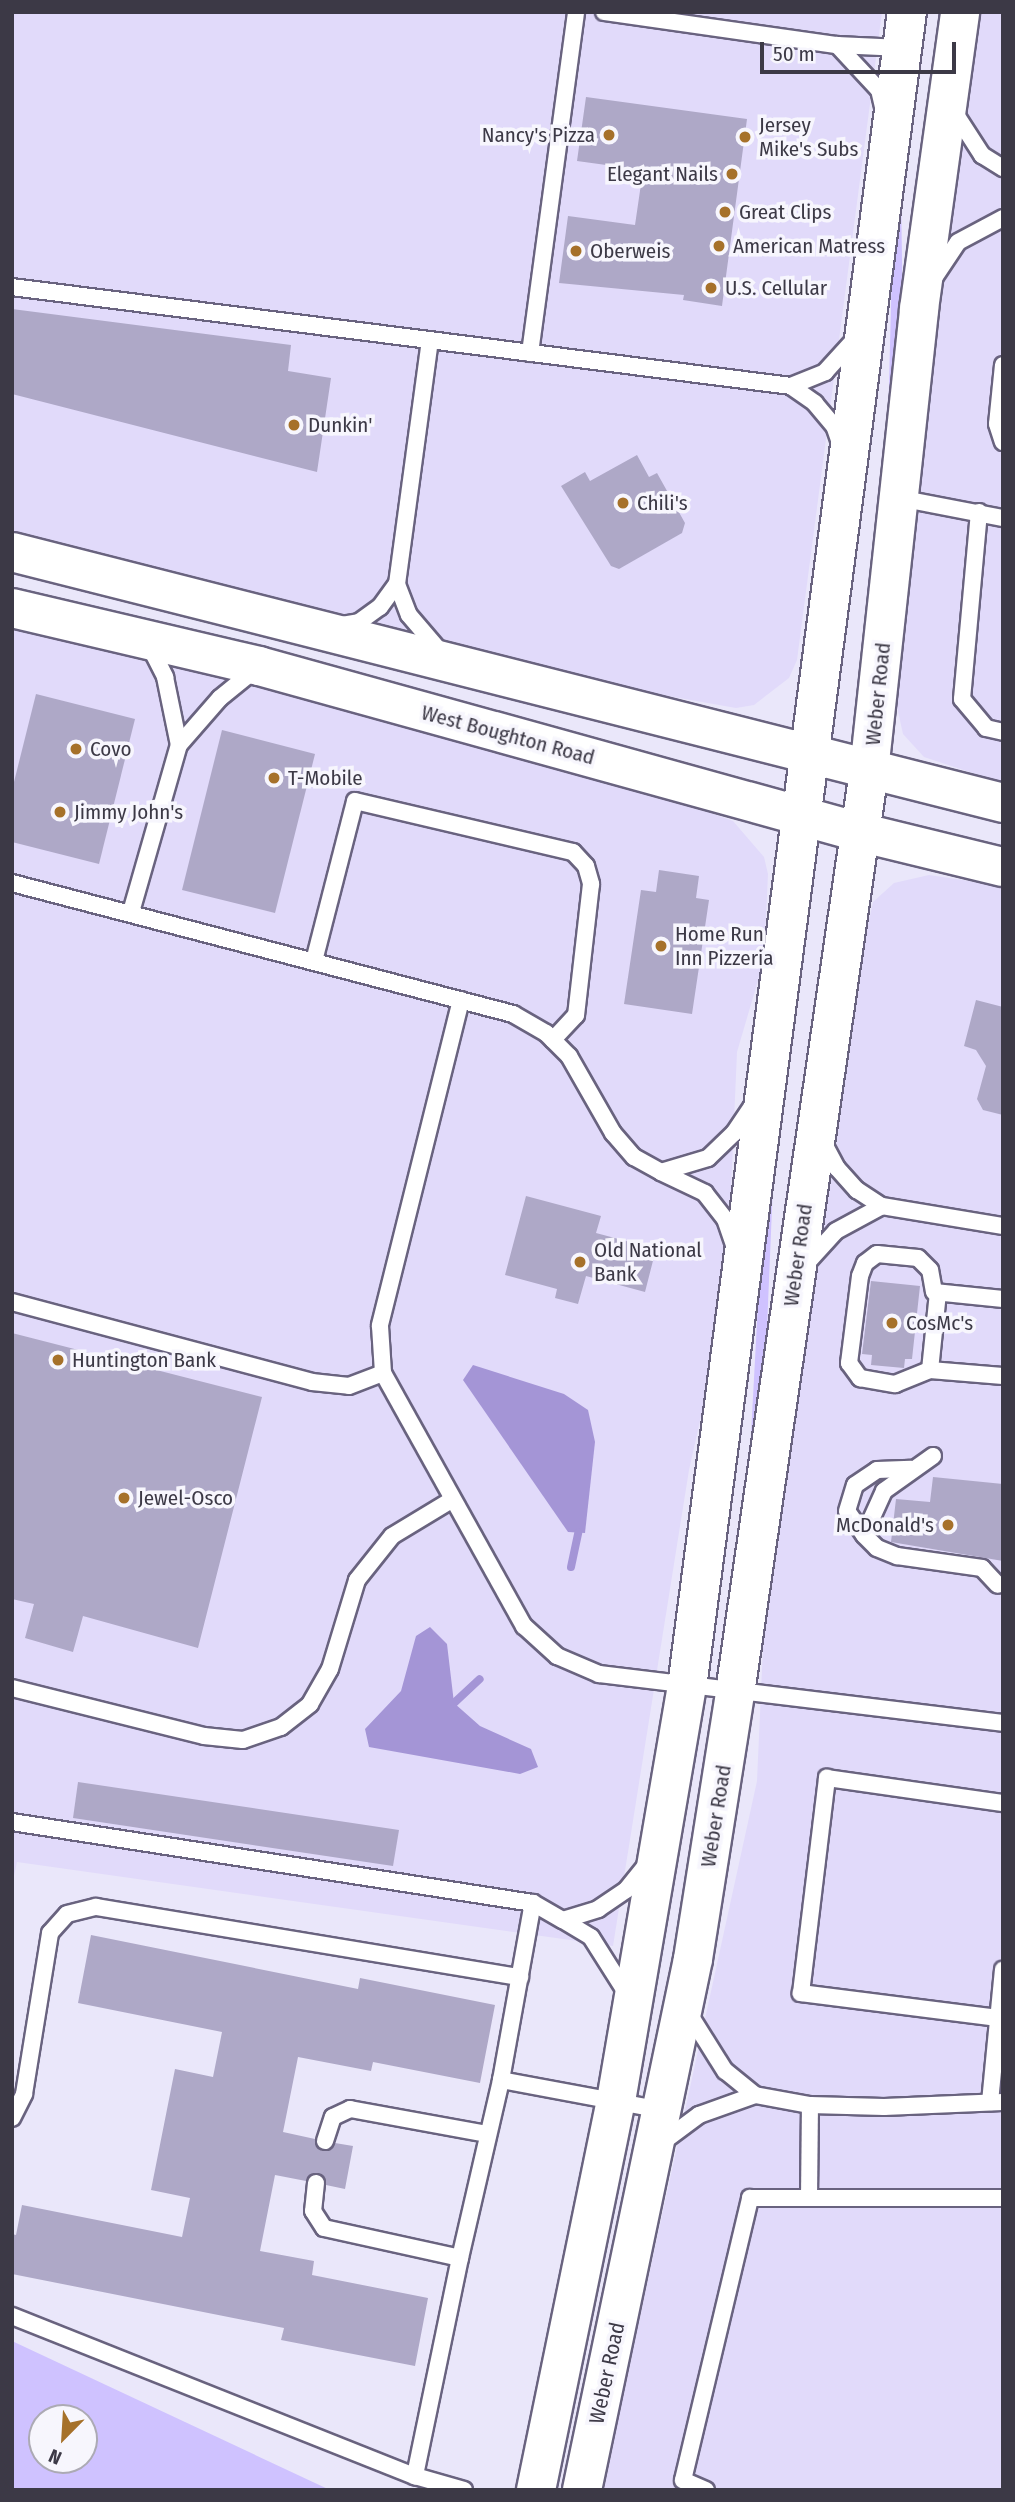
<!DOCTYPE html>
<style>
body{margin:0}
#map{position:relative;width:1015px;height:2502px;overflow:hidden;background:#eae7fa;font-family:"Fira Sans Condensed",sans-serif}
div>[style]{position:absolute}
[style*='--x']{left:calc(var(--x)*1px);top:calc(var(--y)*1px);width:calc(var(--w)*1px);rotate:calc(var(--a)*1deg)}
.built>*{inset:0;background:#e1dafa}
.green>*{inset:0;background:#cfc2ff}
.water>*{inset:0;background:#a495d6}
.stream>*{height:8px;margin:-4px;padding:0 4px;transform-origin:4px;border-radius:4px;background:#a495d6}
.building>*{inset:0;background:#aea8c7}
.roads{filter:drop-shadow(2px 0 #69637f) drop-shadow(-2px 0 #69637f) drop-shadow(0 2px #69637f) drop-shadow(0 -2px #69637f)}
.lane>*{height:16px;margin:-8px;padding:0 8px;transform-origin:8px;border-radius:8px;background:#fff}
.secondary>*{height:38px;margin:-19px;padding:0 19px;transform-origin:19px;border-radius:19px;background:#fff}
.dots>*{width:19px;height:19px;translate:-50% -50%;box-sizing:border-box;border:4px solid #f7f6fd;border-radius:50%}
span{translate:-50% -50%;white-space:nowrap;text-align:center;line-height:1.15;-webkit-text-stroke:7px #f7f6fd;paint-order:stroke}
.poi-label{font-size:21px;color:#3c3946}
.left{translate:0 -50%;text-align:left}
.right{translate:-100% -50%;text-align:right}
.street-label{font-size:21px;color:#3c3946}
.frame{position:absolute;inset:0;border:14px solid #3c3946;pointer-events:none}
.north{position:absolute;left:28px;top:2404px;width:70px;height:70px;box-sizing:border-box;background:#f7f6fd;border:2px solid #acaab4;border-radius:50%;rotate:204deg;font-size:19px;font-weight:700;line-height:28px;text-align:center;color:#3c3946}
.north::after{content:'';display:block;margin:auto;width:24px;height:32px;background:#a6712a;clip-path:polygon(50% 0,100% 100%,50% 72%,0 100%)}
.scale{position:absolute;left:760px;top:42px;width:196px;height:32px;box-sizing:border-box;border:4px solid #3c3946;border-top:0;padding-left:9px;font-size:21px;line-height:24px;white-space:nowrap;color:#3c3946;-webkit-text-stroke:5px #f7f6fd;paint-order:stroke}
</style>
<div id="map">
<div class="built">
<div style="clip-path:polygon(12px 12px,882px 12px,797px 660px,789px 678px,754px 705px,736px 708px,640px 691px,12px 531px)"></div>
<div style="clip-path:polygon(981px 12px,1003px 12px,1003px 783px,924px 757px,903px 734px,894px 693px,968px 85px)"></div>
<div style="clip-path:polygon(12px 619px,645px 789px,733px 821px,764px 857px,768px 874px,764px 960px,737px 1052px,728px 1258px,719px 1336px,689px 1470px,613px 1946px,17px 1862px,12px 1885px)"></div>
<div style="clip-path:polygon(929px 875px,1003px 886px,1003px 2490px,602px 2490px,757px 1781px,764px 1625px,857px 975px,873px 902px,894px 883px)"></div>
</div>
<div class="green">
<div style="clip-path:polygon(901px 192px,903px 328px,887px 464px,892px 266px)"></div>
<div style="clip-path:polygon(770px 1183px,773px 1184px,766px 1352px,754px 1454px,750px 1453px,759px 1285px)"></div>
<div style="clip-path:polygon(evenodd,12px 2341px,330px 2490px,12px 2490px,12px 2341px,42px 2418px,84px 2418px,84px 2460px,42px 2460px,42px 2418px)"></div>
</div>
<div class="water">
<div style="clip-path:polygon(473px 1365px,564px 1394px,588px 1410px,595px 1442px,585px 1533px,568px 1532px,463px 1380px)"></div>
<div style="clip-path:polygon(430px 1627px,447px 1644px,454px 1703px,480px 1726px,531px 1749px,538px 1767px,520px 1774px,369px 1747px,365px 1729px,401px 1691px,416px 1636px)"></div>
</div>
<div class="stream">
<div style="--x:571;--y:1567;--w:35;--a:-78"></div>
<div style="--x:454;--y:1703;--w:35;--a:-43"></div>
</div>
<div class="building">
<div style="clip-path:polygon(586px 97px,747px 119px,722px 306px,683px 300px,684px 295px,559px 283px,568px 216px,635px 225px,641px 184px,627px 182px,628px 168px,577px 161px)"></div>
<div style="clip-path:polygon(12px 309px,291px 345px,288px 371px,331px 378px,317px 472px,12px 394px)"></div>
<div style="clip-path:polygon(637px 455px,649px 477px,657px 473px,685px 523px,682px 533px,619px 569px,611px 566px,561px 486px,585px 472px,590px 481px)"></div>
<div style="clip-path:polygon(36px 694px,135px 719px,99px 864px,12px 842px,12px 790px)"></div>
<div style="clip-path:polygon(222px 730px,315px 754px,275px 913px,182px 890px)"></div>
<div style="clip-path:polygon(659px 870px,699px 876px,696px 898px,709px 900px,692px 1014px,624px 1004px,641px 890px,656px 892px)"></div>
<div style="clip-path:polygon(976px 1000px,1003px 1007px,1003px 1115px,983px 1110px,977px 1099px,986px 1066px,976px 1050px,964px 1046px)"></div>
<div style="clip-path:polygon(526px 1196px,601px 1216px,596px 1233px,656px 1249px,645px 1292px,586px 1276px,578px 1304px,555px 1298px,557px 1289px,505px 1275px)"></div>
<div style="clip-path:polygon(871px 1281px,920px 1286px,912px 1359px,905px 1359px,904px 1368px,871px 1365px,872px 1355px,862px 1354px)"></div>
<div style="clip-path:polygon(12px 1333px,262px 1397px,198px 1648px,83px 1616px,73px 1652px,25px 1638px,34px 1604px,12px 1599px)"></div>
<div style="clip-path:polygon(933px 1477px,1003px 1484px,1003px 1561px,891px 1542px,896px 1499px,930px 1502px)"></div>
<div style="clip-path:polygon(78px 1782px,399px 1830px,393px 1866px,73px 1818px)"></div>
<div style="clip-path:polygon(91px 1935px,358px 1989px,360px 1978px,495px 2005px,480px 2083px,373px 2062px,371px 2071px,298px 2057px,283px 2132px,315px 2139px,322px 2151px,335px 2143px,353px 2146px,345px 2189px,326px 2185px,318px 2173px,306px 2181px,275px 2175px,260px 2251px,314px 2261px,312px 2275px,428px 2298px,415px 2366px,281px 2340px,284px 2328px,12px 2274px,12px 2234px,16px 2235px,22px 2205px,182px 2237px,190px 2198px,151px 2190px,175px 2069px,213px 2077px,222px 2032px,78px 2003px)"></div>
</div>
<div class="roads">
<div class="lane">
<div style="--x:604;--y:12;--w:235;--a:8.1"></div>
<div style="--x:883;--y:107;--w:17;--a:-103"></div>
<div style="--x:879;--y:90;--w:62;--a:-133"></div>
<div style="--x:837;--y:45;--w:65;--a:2.6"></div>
<div style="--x:953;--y:110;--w:54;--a:57.2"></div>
<div style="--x:982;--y:155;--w:25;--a:32"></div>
<div style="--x:934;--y:278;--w:43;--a:-56.3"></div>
<div style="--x:958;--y:242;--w:51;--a:-28.1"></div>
<div style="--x:12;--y:287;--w:785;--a:7.24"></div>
<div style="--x:530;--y:353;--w:344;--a:-82.3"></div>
<div style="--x:1003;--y:365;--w:59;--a:95.8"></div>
<div style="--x:997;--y:424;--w:19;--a:72"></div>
<div style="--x:840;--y:443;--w:18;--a:-109"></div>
<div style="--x:834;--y:426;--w:30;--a:-130"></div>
<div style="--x:815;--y:403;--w:29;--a:-145"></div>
<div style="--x:791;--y:386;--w:37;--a:-22"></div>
<div style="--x:825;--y:372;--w:45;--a:-47.7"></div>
<div style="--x:899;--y:498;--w:106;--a:10.9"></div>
<div style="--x:979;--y:512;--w:188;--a:95.2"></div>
<div style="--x:962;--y:699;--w:38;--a:50"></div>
<div style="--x:986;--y:728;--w:17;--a:13"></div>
<div style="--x:397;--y:584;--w:245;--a:-82.3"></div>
<div style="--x:342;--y:625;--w:17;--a:-10"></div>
<div style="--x:359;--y:622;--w:26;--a:-36"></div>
<div style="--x:380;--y:607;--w:29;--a:-54"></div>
<div style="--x:397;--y:584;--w:33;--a:69"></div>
<div style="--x:409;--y:615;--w:46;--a:49.4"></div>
<div style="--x:149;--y:645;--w:36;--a:63"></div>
<div style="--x:165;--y:677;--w:69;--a:78.4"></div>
<div style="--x:179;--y:745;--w:62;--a:-48.9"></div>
<div style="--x:220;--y:698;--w:48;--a:-39"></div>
<div style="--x:12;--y:883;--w:518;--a:14.65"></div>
<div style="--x:513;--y:1014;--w:38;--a:30"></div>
<div style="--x:546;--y:1033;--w:33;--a:45"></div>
<div style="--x:569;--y:1056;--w:89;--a:60.3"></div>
<div style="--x:613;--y:1133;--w:32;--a:49"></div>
<div style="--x:634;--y:1157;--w:31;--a:29"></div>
<div style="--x:131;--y:912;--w:174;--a:-74"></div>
<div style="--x:314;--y:961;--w:165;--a:-75.6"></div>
<div style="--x:355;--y:801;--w:224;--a:13.2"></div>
<div style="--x:573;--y:852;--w:19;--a:47"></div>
<div style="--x:586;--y:866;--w:19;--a:74"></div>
<div style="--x:591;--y:884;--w:132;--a:96.5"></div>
<div style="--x:576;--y:1015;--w:34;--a:133"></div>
<div style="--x:461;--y:1000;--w:336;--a:104"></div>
<div style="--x:380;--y:1326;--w:47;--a:86.3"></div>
<div style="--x:383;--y:1373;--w:290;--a:60.9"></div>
<div style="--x:524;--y:1626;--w:45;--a:42.3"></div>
<div style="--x:557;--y:1656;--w:46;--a:23.2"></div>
<div style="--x:599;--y:1674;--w:407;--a:6.9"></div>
<div style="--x:822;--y:1140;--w:32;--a:62"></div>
<div style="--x:837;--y:1168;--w:30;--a:48"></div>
<div style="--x:857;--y:1190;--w:30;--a:33"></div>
<div style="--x:882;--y:1206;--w:123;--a:9.4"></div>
<div style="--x:735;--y:1248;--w:31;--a:-109"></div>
<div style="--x:725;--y:1219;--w:33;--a:-128"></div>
<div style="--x:705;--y:1193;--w:49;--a:-154.5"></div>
<div style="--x:661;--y:1172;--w:49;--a:-16.6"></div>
<div style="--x:708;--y:1158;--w:36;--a:-44"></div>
<div style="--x:734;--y:1133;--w:34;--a:-56"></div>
<div style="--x:807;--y:1263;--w:43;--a:-47.8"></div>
<div style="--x:836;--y:1231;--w:52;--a:-28.5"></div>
<div style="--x:1003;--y:1299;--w:69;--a:-174.2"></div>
<div style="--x:934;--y:1292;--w:22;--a:-100"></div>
<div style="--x:930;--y:1270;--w:17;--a:-135"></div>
<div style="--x:918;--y:1258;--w:41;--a:-174.4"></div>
<div style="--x:877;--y:1254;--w:15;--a:143"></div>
<div style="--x:865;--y:1263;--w:14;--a:111"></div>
<div style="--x:860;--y:1276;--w:88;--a:97.2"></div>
<div style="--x:849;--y:1363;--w:19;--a:54"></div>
<div style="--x:860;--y:1378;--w:36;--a:10"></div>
<div style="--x:895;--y:1384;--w:38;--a:-22"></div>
<div style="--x:930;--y:1370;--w:73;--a:4.7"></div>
<div style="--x:12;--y:1302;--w:310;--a:14.9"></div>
<div style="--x:312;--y:1382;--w:37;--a:6"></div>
<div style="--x:349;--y:1386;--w:36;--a:-21"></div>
<div style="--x:930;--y:1370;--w:78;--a:-84.1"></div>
<div style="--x:933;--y:1456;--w:60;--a:144.5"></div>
<div style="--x:884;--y:1491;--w:48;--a:114.4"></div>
<div style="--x:864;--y:1535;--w:18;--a:45"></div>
<div style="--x:877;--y:1548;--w:22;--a:22"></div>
<div style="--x:897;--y:1556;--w:86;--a:8"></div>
<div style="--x:982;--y:1568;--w:23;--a:47"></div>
<div style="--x:864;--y:1535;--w:29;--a:-125"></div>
<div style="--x:847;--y:1511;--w:27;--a:-73"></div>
<div style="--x:855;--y:1485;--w:27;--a:-34"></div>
<div style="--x:877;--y:1470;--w:34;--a:-2"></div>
<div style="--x:12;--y:1688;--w:198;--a:14"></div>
<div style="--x:204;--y:1736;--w:39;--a:6"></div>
<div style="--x:243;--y:1740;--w:40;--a:-18.9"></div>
<div style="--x:281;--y:1727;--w:37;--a:-38"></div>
<div style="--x:310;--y:1704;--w:40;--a:-60.3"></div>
<div style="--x:330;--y:1669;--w:93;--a:-73.1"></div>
<div style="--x:357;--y:1580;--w:56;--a:-51.5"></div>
<div style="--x:392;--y:1536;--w:71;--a:-31.2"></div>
<div style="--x:12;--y:1822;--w:527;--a:8.84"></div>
<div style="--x:533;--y:1903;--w:34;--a:30"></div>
<div style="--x:627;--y:1994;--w:67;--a:-122.3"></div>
<div style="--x:591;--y:1937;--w:33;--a:-149"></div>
<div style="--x:563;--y:1920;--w:37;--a:-17"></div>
<div style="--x:598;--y:1909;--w:34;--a:-34"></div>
<div style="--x:626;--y:1890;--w:33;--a:-51"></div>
<div style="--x:998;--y:2018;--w:199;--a:-172.8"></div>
<div style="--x:801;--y:1993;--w:217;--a:-83.1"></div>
<div style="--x:827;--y:1778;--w:178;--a:8.1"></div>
<div style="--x:501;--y:2080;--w:163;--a:10.6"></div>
<div style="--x:755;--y:2095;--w:56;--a:10.3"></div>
<div style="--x:810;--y:2105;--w:74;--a:1.5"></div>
<div style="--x:884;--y:2107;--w:119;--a:-2.4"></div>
<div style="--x:990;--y:2102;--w:133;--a:-84.4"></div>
<div style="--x:12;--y:2118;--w:27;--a:-63"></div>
<div style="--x:24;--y:2094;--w:163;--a:-80.8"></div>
<div style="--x:50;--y:1933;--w:25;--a:-48"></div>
<div style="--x:67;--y:1914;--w:30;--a:-14"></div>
<div style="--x:96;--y:1907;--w:430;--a:9.4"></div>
<div style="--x:325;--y:2141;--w:25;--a:-72"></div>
<div style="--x:333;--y:2117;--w:19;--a:-25"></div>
<div style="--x:350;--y:2109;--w:140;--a:10.3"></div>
<div style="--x:660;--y:2144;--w:49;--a:-36.6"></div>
<div style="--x:699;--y:2115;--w:59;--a:-19.7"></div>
<div style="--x:755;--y:2095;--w:38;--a:-141"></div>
<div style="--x:725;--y:2071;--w:70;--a:-122.1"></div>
<div style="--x:316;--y:2183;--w:28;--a:96"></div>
<div style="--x:313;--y:2211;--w:20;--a:57"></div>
<div style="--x:324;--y:2228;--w:139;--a:12.4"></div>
<div style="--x:460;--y:2258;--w:223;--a:101.7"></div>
<div style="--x:809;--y:2198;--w:93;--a:-89.4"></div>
<div style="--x:460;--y:2258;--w:183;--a:-77"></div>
<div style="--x:501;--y:2080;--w:180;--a:-79.8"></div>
<div style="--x:12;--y:2316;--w:434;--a:21.7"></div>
<div style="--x:415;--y:2476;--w:51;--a:15.9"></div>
<div style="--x:706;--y:2490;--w:25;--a:-157"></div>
<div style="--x:683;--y:2480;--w:290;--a:-76.6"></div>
<div style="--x:750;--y:2198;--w:253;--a:0"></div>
</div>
<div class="secondary">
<div style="--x:12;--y:552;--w:1022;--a:14.21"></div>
<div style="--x:12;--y:608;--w:254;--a:13.2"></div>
<div style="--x:259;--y:666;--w:623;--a:15.46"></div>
<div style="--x:859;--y:832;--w:148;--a:13.7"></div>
<div style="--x:536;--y:2490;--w:397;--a:-78.4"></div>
<div style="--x:616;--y:2101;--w:420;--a:-80.3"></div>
<div style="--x:687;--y:1687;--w:1689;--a:-82.52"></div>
<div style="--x:582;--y:2490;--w:542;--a:-78.19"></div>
<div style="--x:693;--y:1959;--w:269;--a:-81"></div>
<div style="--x:735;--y:1693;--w:932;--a:-81.73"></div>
<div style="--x:869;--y:771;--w:465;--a:-83.8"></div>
<div style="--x:919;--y:309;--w:300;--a:-82.1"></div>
</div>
</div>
<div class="dots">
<div style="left:609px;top:135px;background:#a6712a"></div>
<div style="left:745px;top:137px;background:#a6712a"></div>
<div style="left:732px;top:174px;background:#a6712a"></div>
<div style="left:725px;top:212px;background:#a6712a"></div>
<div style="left:719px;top:246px;background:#a6712a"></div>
<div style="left:576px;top:251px;background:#a6712a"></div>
<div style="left:711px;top:288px;background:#a6712a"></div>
<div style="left:294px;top:425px;background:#a6712a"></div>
<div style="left:623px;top:503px;background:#a6712a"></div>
<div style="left:76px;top:749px;background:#a6712a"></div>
<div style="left:274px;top:778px;background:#a6712a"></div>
<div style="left:60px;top:812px;background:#a6712a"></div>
<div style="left:661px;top:946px;background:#a6712a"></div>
<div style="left:580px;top:1262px;background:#a6712a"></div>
<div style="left:892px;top:1323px;background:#a6712a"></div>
<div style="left:58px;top:1360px;background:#a6712a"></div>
<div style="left:124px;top:1498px;background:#a6712a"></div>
<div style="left:948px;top:1525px;background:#a6712a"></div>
</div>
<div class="poi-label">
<span class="left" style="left:759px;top:137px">Jersey<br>Mike's Subs</span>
<span class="right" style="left:595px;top:135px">Nancy's Pizza</span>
<span class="right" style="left:718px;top:174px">Elegant Nails</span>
<span class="left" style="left:739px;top:212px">Great Clips</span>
<span class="left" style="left:733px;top:246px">American Matress</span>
<span class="left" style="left:590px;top:251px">Oberweis</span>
<span class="left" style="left:725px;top:288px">U.S. Cellular</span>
<span class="left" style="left:308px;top:425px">Dunkin'</span>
<span class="left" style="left:637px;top:503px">Chili's</span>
<span class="left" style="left:90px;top:749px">Covo</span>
<span class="left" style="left:288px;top:778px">T-Mobile</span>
<span class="left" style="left:74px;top:812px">Jimmy John's</span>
<span class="left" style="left:675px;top:946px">Home Run<br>Inn Pizzeria</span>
<span class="left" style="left:594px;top:1262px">Old National<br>Bank</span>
<span class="left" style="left:906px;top:1323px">CosMc's</span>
<span class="left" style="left:72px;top:1360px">Huntington Bank</span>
<span class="left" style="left:138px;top:1498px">Jewel-Osco</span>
<span class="right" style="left:934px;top:1525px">McDonald's</span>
</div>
<div class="street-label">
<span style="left:878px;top:694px;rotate:-84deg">Weber Road</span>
<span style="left:508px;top:735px;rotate:15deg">West Boughton Road</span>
<span style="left:798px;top:1255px;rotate:-82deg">Weber Road</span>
<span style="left:716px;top:1816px;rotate:-81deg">Weber Road</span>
<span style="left:607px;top:2373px;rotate:-78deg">Weber Road</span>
</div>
<div class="frame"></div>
<div class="north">N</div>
<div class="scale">50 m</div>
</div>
